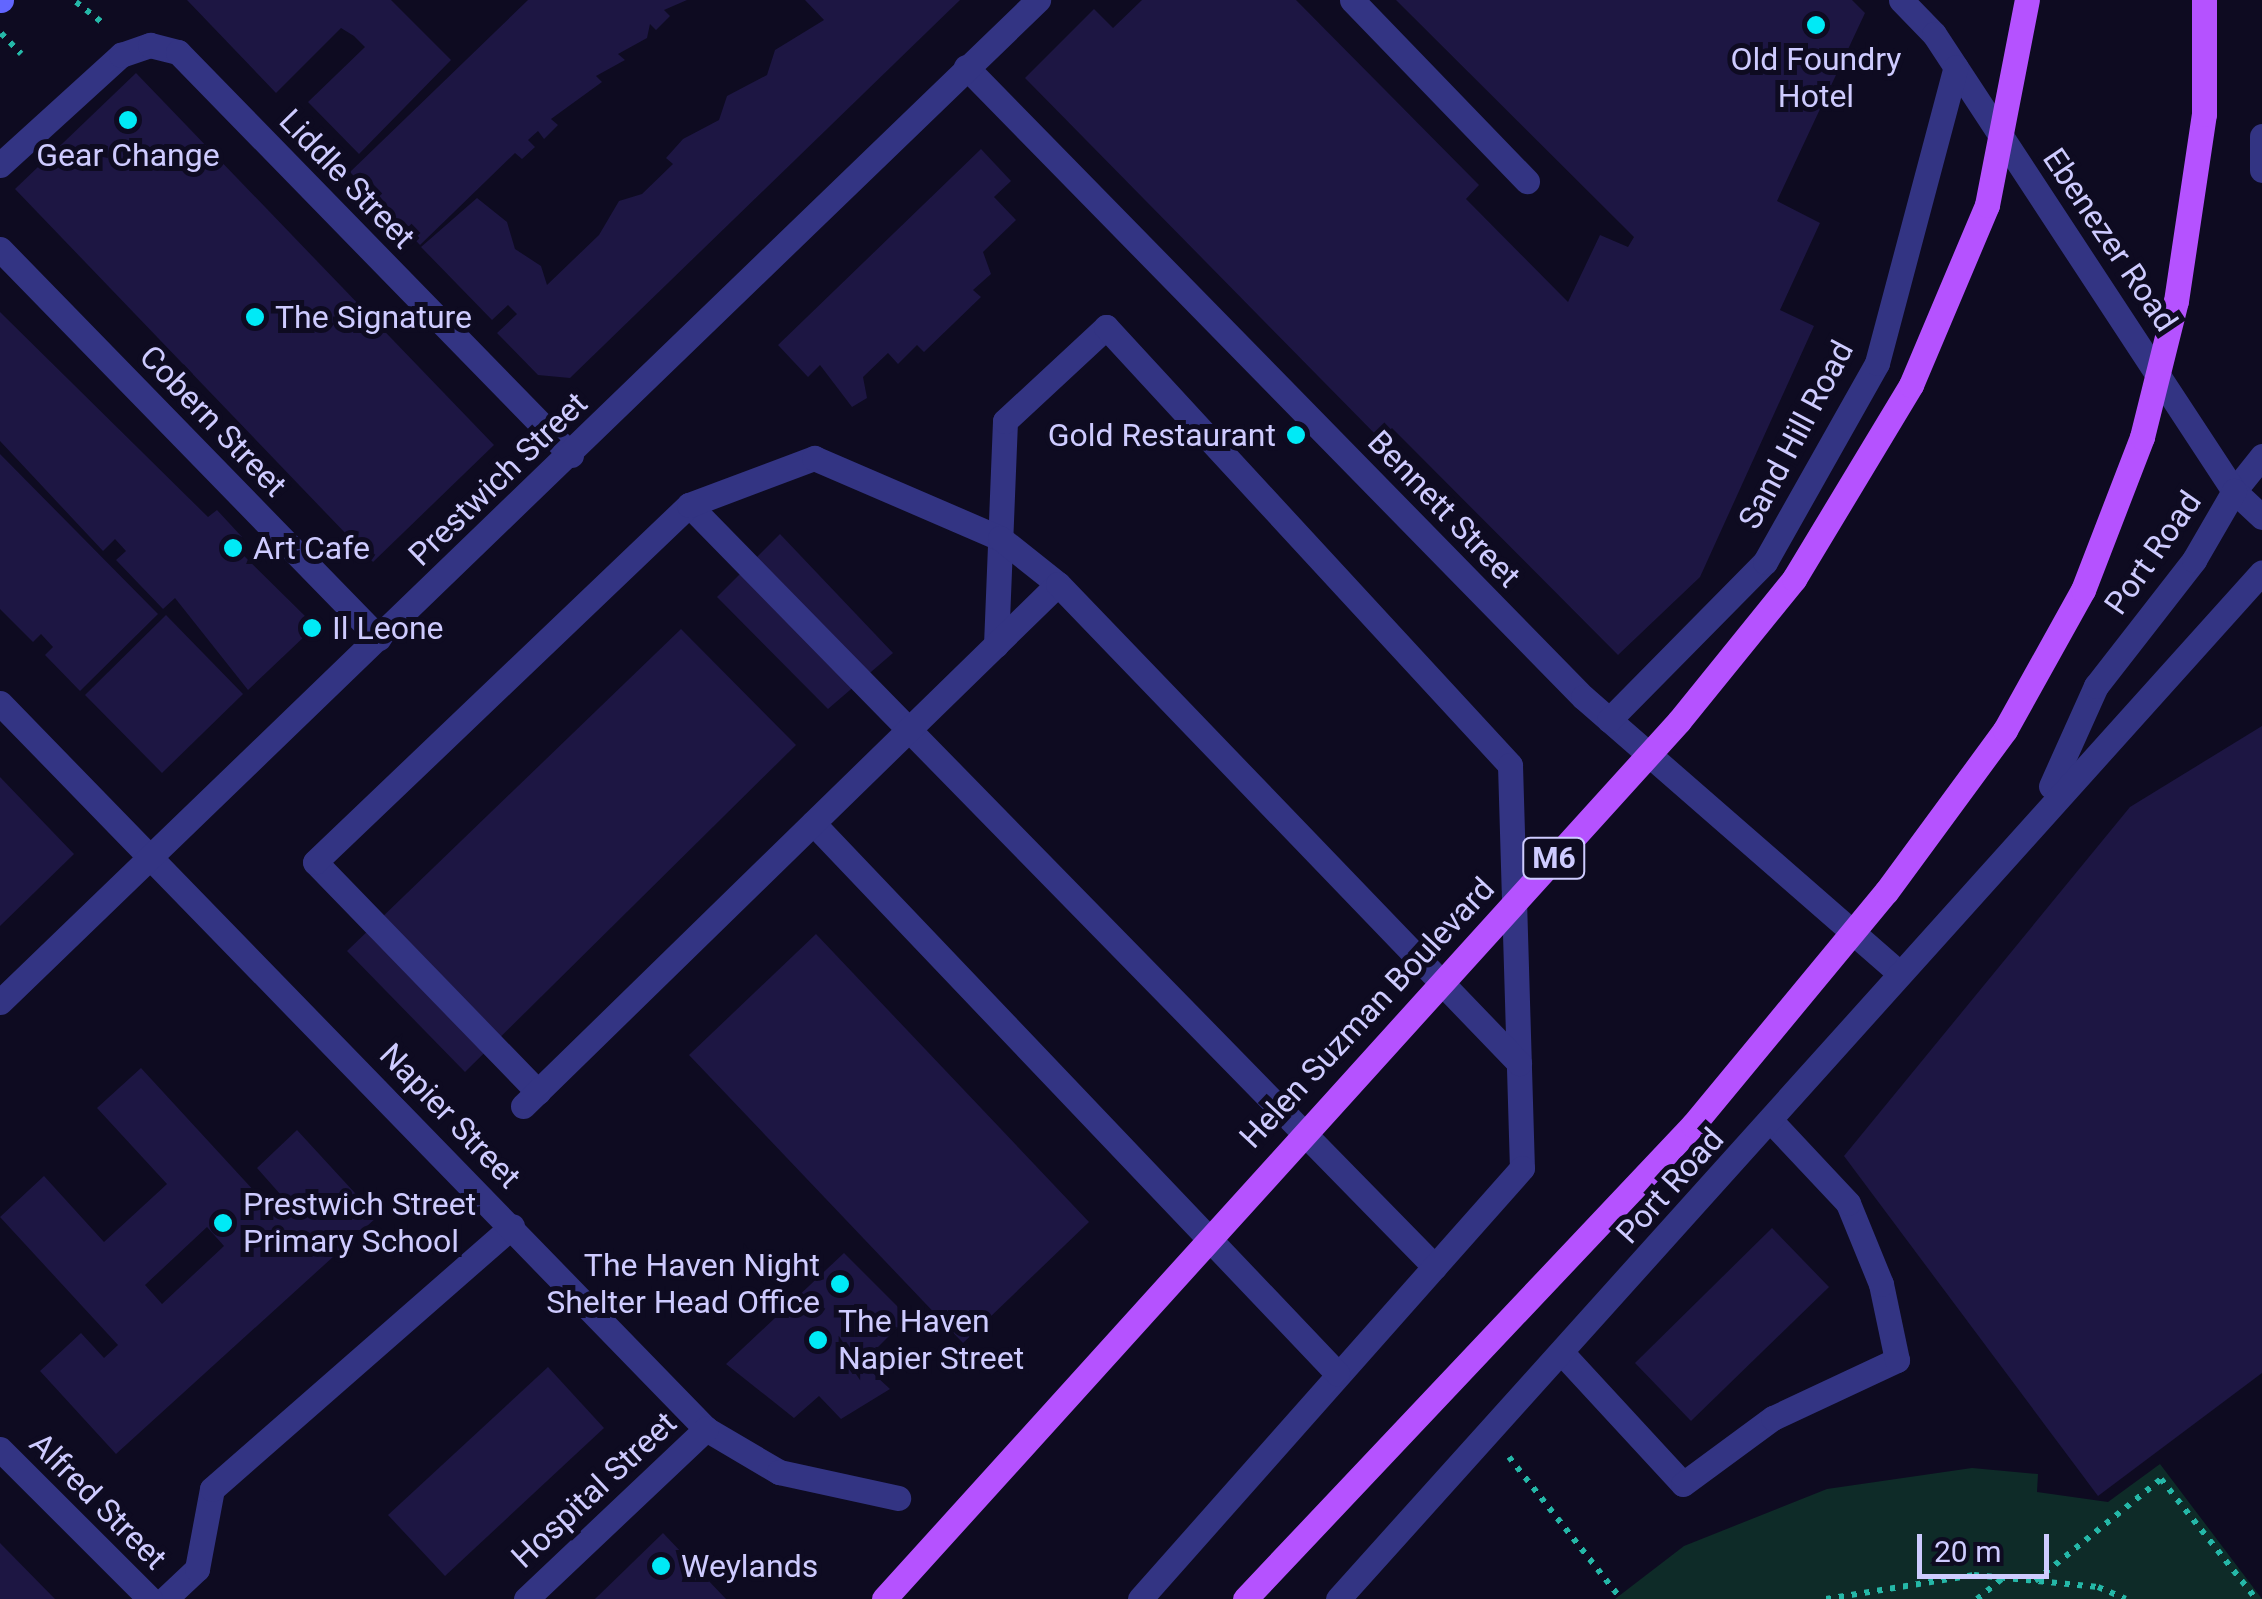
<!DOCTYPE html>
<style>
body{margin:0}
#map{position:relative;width:2262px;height:1599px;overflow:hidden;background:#0e0b21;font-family:Roboto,sans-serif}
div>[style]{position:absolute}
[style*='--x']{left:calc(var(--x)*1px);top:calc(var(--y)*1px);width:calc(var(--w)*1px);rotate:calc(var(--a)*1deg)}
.green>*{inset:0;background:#0e2b28}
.building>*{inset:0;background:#1d1643}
.path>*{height:6px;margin-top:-3px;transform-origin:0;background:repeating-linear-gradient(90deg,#25b8a8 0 5px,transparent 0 13px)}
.lane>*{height:25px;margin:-12.5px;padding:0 12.5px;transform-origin:12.5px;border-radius:12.5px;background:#333483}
.street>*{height:25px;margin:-12.5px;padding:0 12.5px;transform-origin:12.5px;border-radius:12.5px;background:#333483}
.secondary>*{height:25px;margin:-12.5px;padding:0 12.5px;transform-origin:12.5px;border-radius:12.5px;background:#6266ff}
.primary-bridge>*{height:25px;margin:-12.5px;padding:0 12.5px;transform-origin:12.5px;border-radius:12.5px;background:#b552ff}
.dots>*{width:28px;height:28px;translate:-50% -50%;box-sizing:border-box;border:5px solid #0e0b21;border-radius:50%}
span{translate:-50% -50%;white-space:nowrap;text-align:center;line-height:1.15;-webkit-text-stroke:10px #0e0b21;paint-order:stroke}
.shield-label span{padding:2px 8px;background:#0e0b21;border:2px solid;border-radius:8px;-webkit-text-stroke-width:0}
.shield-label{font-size:30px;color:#cecbff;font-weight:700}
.poi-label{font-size:32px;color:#cecbff}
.left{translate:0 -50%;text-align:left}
.right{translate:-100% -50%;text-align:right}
.street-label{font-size:32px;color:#cecbff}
.scale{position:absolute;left:1917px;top:1534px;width:132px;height:45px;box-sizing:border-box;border:5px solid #cecbff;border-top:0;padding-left:12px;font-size:30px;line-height:35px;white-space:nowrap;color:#cecbff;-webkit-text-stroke:8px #0e0b21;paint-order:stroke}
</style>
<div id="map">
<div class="green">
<div style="clip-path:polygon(2160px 1464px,2262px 1599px,1615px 1599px,1684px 1546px,1827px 1489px,1972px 1468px,2038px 1474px,2037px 1492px,2108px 1502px)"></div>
</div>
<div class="building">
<div style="clip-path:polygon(187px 0,391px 0,451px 60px,359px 154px,308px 102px,365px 47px,354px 36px,341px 28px,276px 93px)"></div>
<div style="clip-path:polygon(528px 0,687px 0,664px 10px,670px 16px,656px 30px,650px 24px,647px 38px,618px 54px,625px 60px,596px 76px,602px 82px,551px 119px,558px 125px,544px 139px,538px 131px,528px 140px,535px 147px,522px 159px,515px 153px,420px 245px,350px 172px)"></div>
<div style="clip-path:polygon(805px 0,960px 0,570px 378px,538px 375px,497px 333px,517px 314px,508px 305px,492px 320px,421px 247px,477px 198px,507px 222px,515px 249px,541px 266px,547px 285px,599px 235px,619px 201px,642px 194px,673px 164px,666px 158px,683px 139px,719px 120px,727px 96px,767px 75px,775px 50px,824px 20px)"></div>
<div style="clip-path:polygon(1142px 0,1296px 0,1479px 185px,1466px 199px,1568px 302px,1600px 235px,1628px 247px,1634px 237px,1396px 0,1852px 0,1865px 13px,1777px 201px,1820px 223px,1780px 310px,1814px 326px,1700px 577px,1618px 655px,1392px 428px,1380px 439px,1025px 78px,1094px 9px,1113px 28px)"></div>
<div style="clip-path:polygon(136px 73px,494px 445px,373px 562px,15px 189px)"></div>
<div style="clip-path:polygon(981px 149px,1011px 181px,994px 197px,1016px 220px,983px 252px,991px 274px,973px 290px,981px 297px,924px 352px,917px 345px,898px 364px,888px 353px,863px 377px,867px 398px,852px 407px,820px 365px,808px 377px,778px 345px)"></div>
<div style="clip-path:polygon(0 312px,208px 517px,217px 510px,242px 537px,233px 545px,307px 618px,307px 634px,248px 690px,175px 598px,163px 609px,116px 560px,126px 551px,115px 539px,103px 551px,0 441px)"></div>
<div style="clip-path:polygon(0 454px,158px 614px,80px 691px,45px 655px,53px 647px,41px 634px,33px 642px,0 609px)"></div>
<div style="clip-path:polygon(780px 534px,893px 653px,828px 709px,717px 597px)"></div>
<div style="clip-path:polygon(166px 615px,243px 694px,162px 773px,85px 695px)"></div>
<div style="clip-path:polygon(681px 629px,796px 745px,465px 1072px,347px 951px)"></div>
<div style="clip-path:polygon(2262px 726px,2262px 1373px,2098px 1496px,1844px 1156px,2130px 807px)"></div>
<div style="clip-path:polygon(0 777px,74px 854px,0 926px)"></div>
<div style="clip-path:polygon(816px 934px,1089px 1222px,963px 1343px,689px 1055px)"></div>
<div style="clip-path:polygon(evenodd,141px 1068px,268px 1206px,280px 1194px,257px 1168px,297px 1130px,377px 1217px,116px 1454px,40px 1371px,81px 1333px,104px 1358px,118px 1345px,0 1217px,44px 1176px,104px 1242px,167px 1184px,97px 1108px,141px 1068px,207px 1227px,224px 1246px,162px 1304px,145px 1285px,207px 1227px)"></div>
<div style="clip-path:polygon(1772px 1228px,1829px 1287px,1691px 1421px,1635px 1363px)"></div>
<div style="clip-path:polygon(844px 1253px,908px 1317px,862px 1363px,890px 1389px,841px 1419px,819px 1396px,794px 1418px,726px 1364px)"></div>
<div style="clip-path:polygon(548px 1367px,604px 1428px,445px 1576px,388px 1515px)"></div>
<div style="clip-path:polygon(663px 1533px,726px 1599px,595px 1599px)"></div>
<div style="clip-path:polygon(0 1543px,55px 1599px,0 1599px)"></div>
</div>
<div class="path">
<div style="--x:76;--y:2;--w:37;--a:38"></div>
<div style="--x:1;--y:33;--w:29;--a:46"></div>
<div style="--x:1509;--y:1457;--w:181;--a:51.7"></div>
<div style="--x:2035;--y:1581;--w:162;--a:-39"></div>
<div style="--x:2161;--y:1479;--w:153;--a:51.6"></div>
<div style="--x:1826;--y:1599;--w:150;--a:-9.2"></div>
<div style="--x:1974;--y:1575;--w:125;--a:5.5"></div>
<div style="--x:2098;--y:1587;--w:30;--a:23"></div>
<div style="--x:1977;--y:1599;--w:33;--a:-39"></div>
</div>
<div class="lane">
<div style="--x:1352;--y:0;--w:252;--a:46"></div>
<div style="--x:2262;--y:136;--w:34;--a:90"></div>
<div style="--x:2234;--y:491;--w:45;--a:-51.3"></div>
<div style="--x:689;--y:505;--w:1066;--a:45.61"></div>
<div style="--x:996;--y:645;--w:224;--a:-87.7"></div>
<div style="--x:1005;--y:421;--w:138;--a:-42.9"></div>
<div style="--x:1106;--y:327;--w:596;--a:47.31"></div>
<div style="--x:1510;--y:765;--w:403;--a:88.3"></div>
<div style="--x:1522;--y:1168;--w:576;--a:131.55"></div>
<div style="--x:813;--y:823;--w:760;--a:46.39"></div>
<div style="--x:538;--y:1092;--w:320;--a:-134.1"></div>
<div style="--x:315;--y:862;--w:517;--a:-43.67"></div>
<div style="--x:689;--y:505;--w:134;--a:-20.6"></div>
<div style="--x:814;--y:458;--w:202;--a:23.3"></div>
<div style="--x:1000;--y:538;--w:74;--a:38.4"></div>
<div style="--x:523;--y:1106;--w:747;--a:-44.3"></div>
<div style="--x:1058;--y:584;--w:665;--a:46.1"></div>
<div style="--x:1562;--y:1353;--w:178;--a:47.3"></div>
<div style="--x:1683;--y:1484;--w:112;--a:-36.3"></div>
<div style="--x:1773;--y:1418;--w:137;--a:-25.1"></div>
<div style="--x:1897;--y:1360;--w:78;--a:-101.9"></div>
<div style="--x:1881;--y:1284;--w:87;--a:-112.2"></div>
<div style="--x:1848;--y:1203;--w:111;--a:-133.2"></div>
<div style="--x:165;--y:1599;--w:44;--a:-43.2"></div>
<div style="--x:197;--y:1569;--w:81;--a:-79.4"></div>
<div style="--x:212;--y:1489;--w:399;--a:-41.2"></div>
</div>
<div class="street">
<div style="--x:1901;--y:0;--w:47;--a:45.9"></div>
<div style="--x:1934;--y:34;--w:547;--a:56.72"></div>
<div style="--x:2234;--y:491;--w:38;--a:43"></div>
<div style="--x:966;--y:67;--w:882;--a:45.6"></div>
<div style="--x:1583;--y:697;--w:420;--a:41.1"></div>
<div style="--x:0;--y:165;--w:164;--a:-42.3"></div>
<div style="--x:121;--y:55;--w:31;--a:-19"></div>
<div style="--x:150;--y:45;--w:29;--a:14"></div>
<div style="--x:178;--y:52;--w:563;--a:45.72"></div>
<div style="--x:0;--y:249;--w:543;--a:45.75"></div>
<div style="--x:0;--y:703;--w:1013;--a:45.8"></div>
<div style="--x:706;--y:1429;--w:85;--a:30.5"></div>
<div style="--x:779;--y:1472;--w:122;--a:12.3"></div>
<div style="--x:1609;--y:720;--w:222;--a:-45.4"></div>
<div style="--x:1765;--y:562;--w:228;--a:-60.6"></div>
<div style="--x:1877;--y:363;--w:306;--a:-75.1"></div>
<div style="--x:2051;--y:786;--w:110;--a:-65.8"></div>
<div style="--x:2096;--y:686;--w:160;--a:-52.1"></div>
<div style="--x:2194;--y:560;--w:80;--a:-59.9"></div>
<div style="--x:0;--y:1002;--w:1443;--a:-43.99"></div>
<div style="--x:0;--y:1449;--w:212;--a:45"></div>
<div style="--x:526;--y:1599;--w:248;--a:-43.4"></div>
<div style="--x:1338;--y:1599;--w:1381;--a:-48.02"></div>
</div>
<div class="secondary">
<div style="--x:0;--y:0;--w:1;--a:0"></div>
</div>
<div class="primary-bridge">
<div style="--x:884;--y:1599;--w:1184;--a:-47.84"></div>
<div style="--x:1679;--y:721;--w:183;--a:-51"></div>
<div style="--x:1794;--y:579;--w:227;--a:-58.9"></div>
<div style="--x:1911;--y:385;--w:195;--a:-67.1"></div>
<div style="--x:1987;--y:205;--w:209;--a:-79"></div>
<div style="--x:1245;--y:1599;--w:652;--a:-46.62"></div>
<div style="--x:1693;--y:1125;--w:303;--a:-50.4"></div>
<div style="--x:1886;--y:892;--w:201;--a:-53.7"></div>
<div style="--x:2005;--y:730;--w:160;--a:-60.9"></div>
<div style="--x:2083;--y:590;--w:164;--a:-68.9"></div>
<div style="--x:2142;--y:437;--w:140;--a:-76"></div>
<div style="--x:2176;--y:301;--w:189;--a:-81.5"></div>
<div style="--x:2204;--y:114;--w:114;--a:-90"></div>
</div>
<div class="dots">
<div style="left:1816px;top:25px;background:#00eaf6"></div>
<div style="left:128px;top:120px;background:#00eaf6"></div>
<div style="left:255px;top:317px;background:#00eaf6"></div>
<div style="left:1296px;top:435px;background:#00eaf6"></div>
<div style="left:233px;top:548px;background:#00eaf6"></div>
<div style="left:312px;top:628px;background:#00eaf6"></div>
<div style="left:223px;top:1223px;background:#00eaf6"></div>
<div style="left:840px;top:1284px;background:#00eaf6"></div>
<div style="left:818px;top:1340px;background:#00eaf6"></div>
<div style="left:661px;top:1566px;background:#00eaf6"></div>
</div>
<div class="shield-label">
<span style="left:1554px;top:858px">M6</span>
</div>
<div class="poi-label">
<span style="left:1816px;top:78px">Old Foundry<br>Hotel</span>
<span style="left:128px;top:155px">Gear Change</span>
<span class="left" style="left:275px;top:317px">The Signature</span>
<span class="right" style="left:1276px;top:435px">Gold Restaurant</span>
<span class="left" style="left:253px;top:548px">Art Cafe</span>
<span class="left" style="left:332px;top:628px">Il Leone</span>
<span class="left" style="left:243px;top:1223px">Prestwich Street<br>Primary School</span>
<span class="right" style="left:820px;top:1284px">The Haven Night<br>Shelter Head Office</span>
<span class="left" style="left:838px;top:1340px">The Haven<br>Napier Street</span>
<span class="left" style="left:681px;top:1566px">Weylands</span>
</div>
<div class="street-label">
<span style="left:347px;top:179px;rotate:46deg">Liddle Street</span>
<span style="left:2110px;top:240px;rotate:56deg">Ebenezer Road</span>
<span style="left:213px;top:421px;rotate:46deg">Cobern Street</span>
<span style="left:1796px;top:435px;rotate:-62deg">Sand Hill Road</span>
<span style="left:498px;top:479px;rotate:-44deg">Prestwich Street</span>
<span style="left:1444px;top:509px;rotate:46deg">Bennett Street</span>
<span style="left:2153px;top:553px;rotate:-55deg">Port Road</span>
<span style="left:1367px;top:1013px;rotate:-47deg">Helen Suzman Boulevard</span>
<span style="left:450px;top:1116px;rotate:46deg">Napier Street</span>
<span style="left:1670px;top:1186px;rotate:-48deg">Port Road</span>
<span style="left:594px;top:1490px;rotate:-43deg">Hospital Street</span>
<span style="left:98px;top:1501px;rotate:45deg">Alfred Street</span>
</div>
<div class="scale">20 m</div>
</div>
